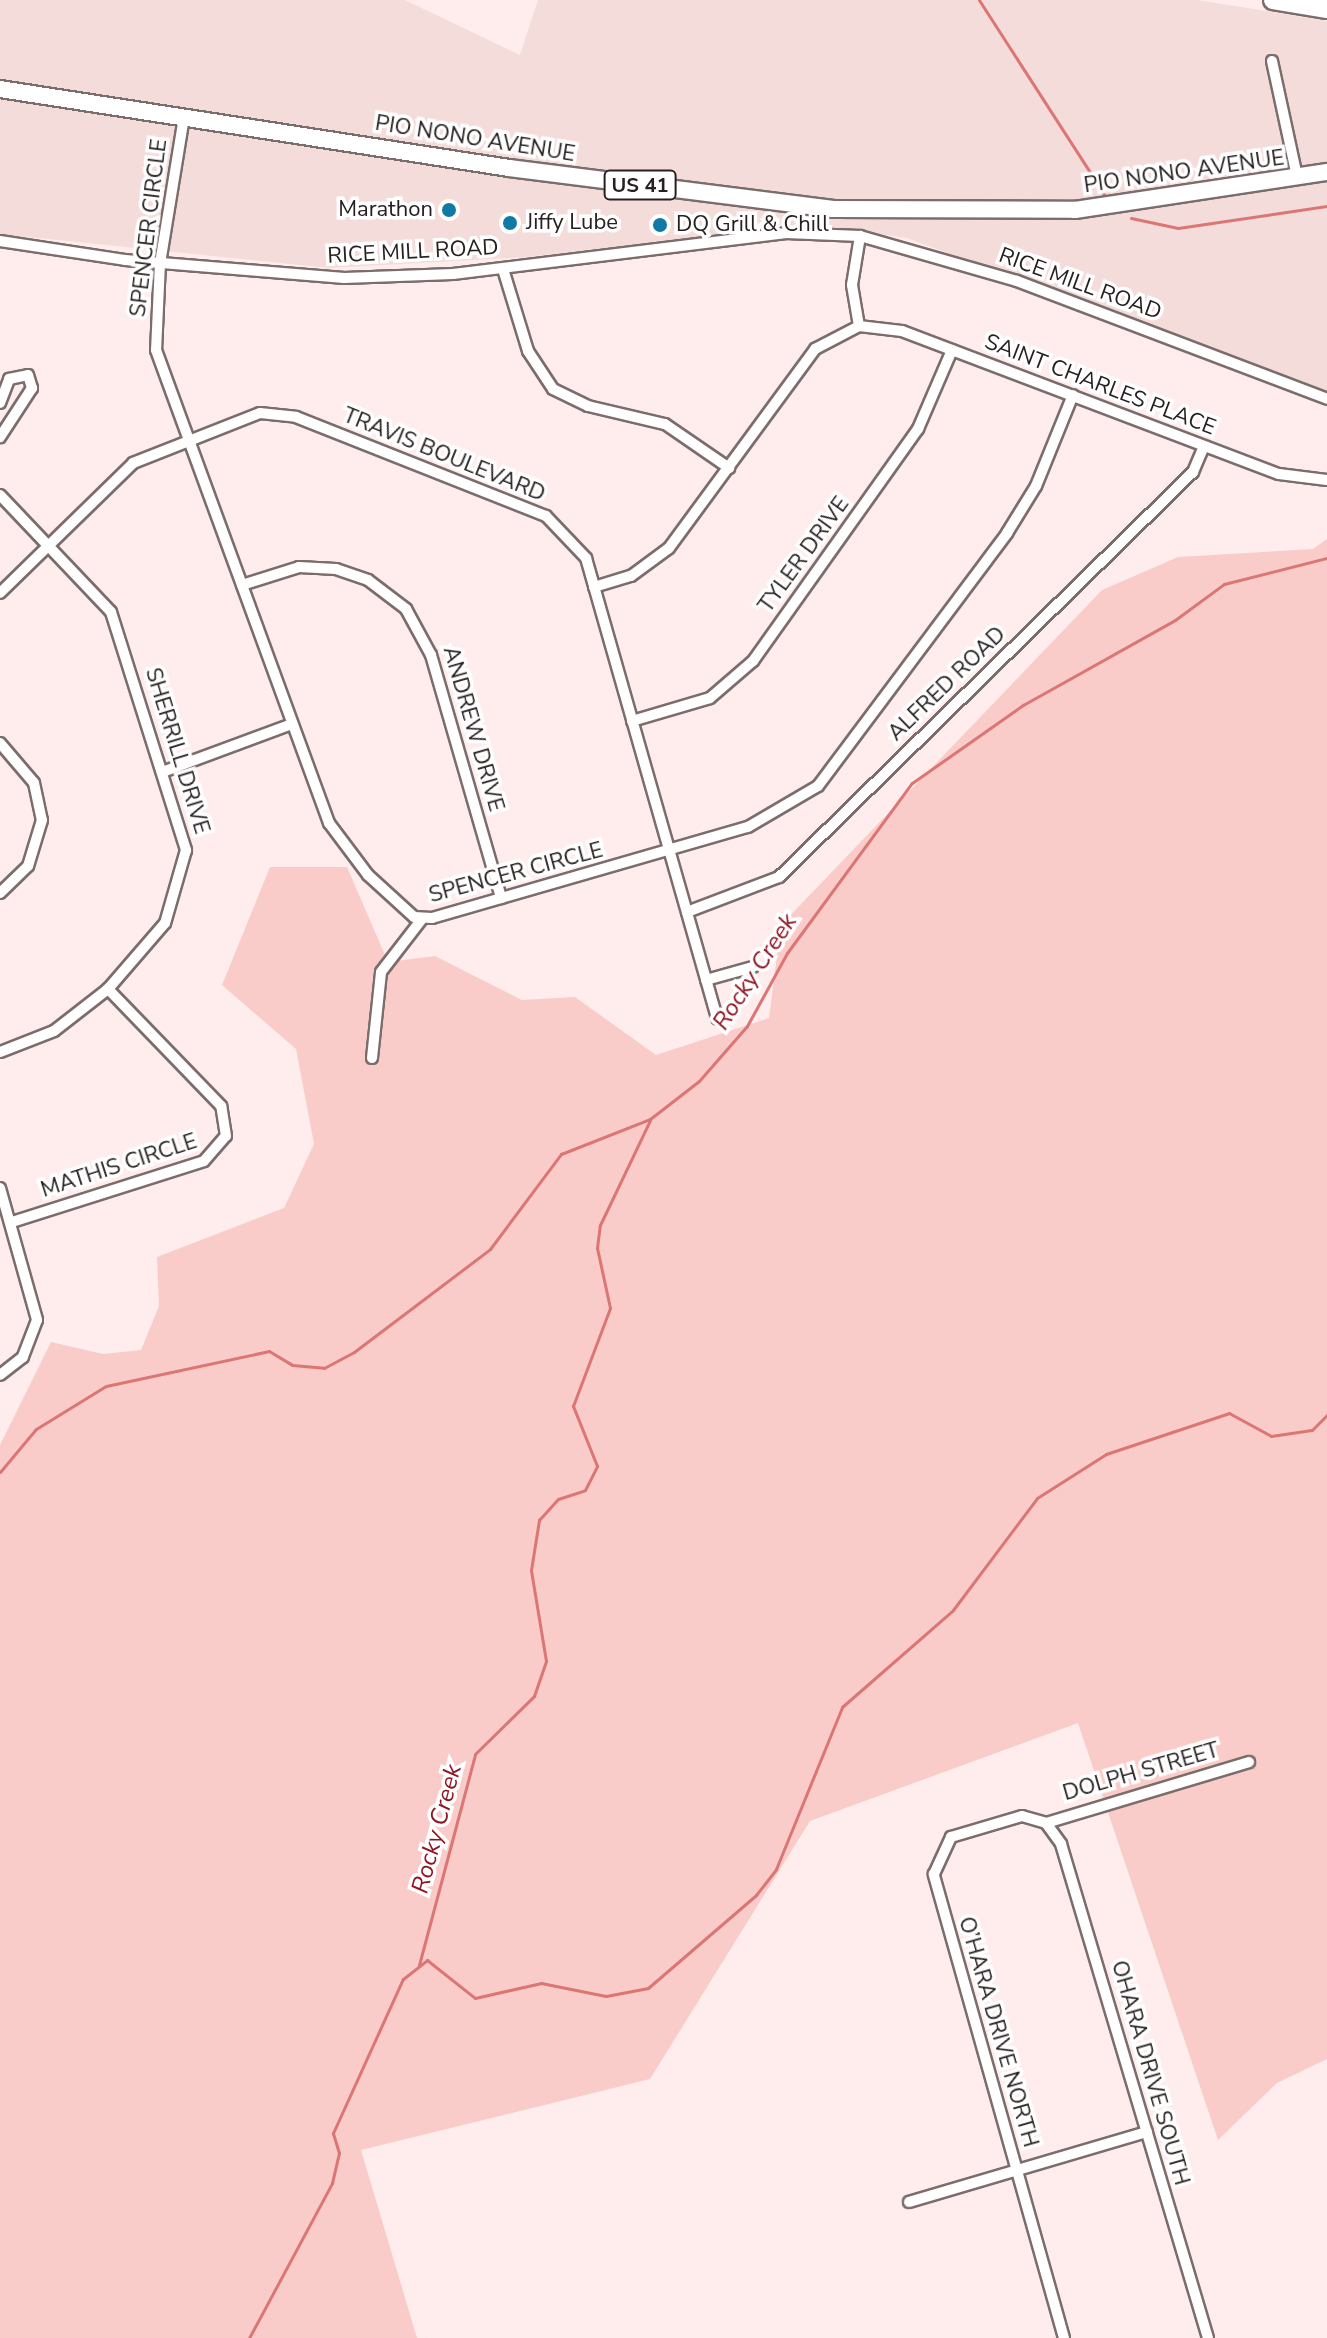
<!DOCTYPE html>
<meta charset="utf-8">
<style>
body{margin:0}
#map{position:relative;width:1327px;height:2338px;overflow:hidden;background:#feedec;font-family:"Nunito Sans",sans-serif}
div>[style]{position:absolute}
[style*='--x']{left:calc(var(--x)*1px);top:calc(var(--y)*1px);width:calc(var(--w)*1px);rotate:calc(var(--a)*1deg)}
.built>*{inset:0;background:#f4dcda}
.green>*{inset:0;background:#faccc9}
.stream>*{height:3px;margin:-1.5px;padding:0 1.5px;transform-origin:1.5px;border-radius:1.5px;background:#db7674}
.roads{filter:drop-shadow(2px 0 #7b6d6c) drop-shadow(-2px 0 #7b6d6c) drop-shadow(0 2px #7b6d6c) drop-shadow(0 -2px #7b6d6c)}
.minor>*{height:10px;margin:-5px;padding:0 5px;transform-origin:5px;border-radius:5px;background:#fff}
.primary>*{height:16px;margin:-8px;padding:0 8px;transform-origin:8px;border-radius:8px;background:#fff}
.motorway>*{height:18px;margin:-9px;padding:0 9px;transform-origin:9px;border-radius:9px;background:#fff}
.dots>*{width:22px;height:22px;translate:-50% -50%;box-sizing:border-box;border:4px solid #fff;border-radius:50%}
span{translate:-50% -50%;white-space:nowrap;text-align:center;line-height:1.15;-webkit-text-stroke:7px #fff;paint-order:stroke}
.shield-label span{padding:2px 6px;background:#fff;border:2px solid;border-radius:6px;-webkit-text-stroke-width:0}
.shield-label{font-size:20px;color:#262020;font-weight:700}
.street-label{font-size:22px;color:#262020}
.poi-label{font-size:22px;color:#262020}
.right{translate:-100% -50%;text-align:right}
.left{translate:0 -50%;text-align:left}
.water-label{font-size:24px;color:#8f1422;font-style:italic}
</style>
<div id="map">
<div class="built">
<div style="clip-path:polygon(0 0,405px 0,520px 55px,538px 0,1197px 0,1327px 21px,1327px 394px,907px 238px,810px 224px,526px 257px,329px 268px,0 234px)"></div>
</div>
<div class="green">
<div style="clip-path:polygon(1327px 539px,1327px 2059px,1277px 2083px,1218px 2140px,1078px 1723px,810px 1821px,650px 2079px,361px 2150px,417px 2338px,0 2338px,0 1445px,51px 1342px,103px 1354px,141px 1350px,159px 1306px,157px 1257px,284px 1208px,314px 1144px,296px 1049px,222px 985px,270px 867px,347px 867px,388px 962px,435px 956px,522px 1000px,575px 997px,656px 1055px,769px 1018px,781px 925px,1102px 590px,1178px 557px,1313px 549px)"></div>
</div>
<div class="stream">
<div style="--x:979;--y:0;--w:231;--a:57.2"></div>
<div style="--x:1131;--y:218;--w:48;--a:12"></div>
<div style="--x:1178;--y:228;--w:151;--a:-8.4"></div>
<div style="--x:0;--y:1472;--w:56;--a:-50.1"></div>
<div style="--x:36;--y:1429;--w:82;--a:-31.6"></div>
<div style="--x:106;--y:1386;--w:167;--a:-12.1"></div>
<div style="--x:269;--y:1351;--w:27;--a:31"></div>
<div style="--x:292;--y:1365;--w:32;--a:5"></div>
<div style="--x:324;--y:1368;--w:34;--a:-28"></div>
<div style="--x:354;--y:1352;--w:171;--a:-37.1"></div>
<div style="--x:490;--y:1249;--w:119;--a:-53.2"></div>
<div style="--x:561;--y:1154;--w:96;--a:-21.5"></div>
<div style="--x:650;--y:1119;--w:62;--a:-37.8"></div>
<div style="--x:699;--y:1081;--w:73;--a:-48.9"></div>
<div style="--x:747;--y:1026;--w:83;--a:-61.3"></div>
<div style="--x:787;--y:953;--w:211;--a:-53.7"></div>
<div style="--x:912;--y:783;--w:136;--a:-35.1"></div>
<div style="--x:1023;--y:705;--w:174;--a:-29.2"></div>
<div style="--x:1175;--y:620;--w:61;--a:-36.3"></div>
<div style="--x:1224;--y:584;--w:106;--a:-14.2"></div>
<div style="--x:419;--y:1965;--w:218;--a:-75.1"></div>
<div style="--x:475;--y:1754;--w:83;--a:-44.5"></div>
<div style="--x:534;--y:1696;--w:37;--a:-71"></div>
<div style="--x:546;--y:1661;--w:92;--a:-99.4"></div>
<div style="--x:531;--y:1570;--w:51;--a:-80.9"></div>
<div style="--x:539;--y:1520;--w:28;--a:-48"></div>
<div style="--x:558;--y:1499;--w:28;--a:-18"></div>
<div style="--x:585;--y:1490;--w:27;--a:-63"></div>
<div style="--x:597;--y:1466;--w:65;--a:-111.8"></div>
<div style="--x:573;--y:1406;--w:105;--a:-69.3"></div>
<div style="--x:610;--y:1308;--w:61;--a:-102.2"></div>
<div style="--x:597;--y:1248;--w:23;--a:-83"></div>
<div style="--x:600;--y:1225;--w:116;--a:-64.5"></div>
<div style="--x:249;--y:2338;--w:176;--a:-61.8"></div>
<div style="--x:332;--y:2183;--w:31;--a:-77"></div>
<div style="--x:339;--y:2153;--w:21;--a:-107"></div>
<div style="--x:333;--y:2133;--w:169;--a:-65.6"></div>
<div style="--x:403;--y:1979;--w:31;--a:-38"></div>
<div style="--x:427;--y:1960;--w:61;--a:38.4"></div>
<div style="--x:475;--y:1998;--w:68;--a:-12.8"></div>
<div style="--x:541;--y:1983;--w:66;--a:11.3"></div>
<div style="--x:606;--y:1996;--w:43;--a:-10.8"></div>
<div style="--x:648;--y:1988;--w:143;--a:-40.7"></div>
<div style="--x:756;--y:1895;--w:33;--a:-52"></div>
<div style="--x:776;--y:1869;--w:175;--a:-67.8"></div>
<div style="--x:842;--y:1707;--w:147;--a:-41.1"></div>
<div style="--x:953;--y:1610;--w:140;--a:-53.1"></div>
<div style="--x:1037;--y:1498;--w:82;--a:-32.5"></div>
<div style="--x:1106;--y:1454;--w:130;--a:-18.4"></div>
<div style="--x:1229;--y:1413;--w:48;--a:28.7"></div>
<div style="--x:1271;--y:1436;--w:41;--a:-8.3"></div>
<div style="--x:1312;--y:1430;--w:21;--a:-45"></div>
</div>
<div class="roads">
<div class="minor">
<div style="--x:1272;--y:61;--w:119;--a:77.8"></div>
<div style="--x:184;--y:117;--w:148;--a:99.3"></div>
<div style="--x:160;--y:263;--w:87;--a:92.6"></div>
<div style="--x:156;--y:350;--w:504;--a:69.91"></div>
<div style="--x:329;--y:823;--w:65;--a:53.1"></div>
<div style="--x:368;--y:875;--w:62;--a:42.4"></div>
<div style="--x:414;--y:917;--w:18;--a:3"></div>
<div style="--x:432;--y:918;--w:329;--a:-16.1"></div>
<div style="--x:748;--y:827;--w:81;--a:-30.4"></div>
<div style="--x:818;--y:786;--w:316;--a:-53.2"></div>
<div style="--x:1007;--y:533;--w:55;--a:-58.3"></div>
<div style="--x:1036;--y:486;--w:98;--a:-67.9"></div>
<div style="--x:0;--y:241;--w:126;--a:8.6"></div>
<div style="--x:125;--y:260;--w:220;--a:4.7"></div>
<div style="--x:344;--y:278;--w:109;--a:-2.1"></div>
<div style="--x:453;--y:274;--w:336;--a:-7"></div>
<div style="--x:786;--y:233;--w:74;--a:2.3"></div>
<div style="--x:860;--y:236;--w:163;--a:16"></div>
<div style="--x:1017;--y:281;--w:332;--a:20.8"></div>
<div style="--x:503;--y:269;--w:86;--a:73"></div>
<div style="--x:528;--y:351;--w:45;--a:56.7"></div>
<div style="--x:553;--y:389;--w:39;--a:26"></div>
<div style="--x:588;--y:406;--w:79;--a:13.2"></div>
<div style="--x:665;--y:424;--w:78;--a:34.5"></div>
<div style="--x:859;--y:326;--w:42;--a:-99.7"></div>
<div style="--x:852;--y:285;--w:50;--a:-80.7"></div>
<div style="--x:0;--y:403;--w:26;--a:-69"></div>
<div style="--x:9;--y:379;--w:19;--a:-12"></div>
<div style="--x:28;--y:375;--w:14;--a:73"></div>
<div style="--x:32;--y:388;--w:59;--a:123.1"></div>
<div style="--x:0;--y:495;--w:161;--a:46.5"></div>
<div style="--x:111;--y:612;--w:250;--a:72.5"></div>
<div style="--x:186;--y:850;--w:76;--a:106"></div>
<div style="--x:165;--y:923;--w:87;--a:130.8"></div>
<div style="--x:108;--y:989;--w:68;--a:142.1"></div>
<div style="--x:54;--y:1031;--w:58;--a:158.7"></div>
<div style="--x:242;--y:585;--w:60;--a:-17.5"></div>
<div style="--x:299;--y:567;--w:37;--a:3"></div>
<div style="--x:336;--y:569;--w:34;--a:19"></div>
<div style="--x:368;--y:580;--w:48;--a:37.3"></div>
<div style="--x:406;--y:609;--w:52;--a:61.5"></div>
<div style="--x:431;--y:655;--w:253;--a:73.9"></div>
<div style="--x:594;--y:587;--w:39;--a:-17"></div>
<div style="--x:631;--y:576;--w:47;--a:-36.4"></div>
<div style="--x:669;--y:548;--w:247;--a:-53.7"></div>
<div style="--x:815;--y:349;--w:50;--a:-27.6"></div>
<div style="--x:859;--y:326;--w:43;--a:6.6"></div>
<div style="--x:902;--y:331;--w:403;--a:20.8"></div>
<div style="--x:1279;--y:474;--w:48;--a:7.1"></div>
<div style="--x:0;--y:593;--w:186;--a:-44.3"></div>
<div style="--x:133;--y:463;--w:136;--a:-21.5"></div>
<div style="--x:260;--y:413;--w:36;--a:6"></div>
<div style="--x:296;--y:417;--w:269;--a:21.6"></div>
<div style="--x:546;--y:516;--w:58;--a:46.4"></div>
<div style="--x:586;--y:558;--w:479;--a:74.1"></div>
<div style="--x:632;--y:721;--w:81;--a:-16.4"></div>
<div style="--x:710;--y:698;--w:57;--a:-40.7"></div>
<div style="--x:753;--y:661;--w:285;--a:-54.6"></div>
<div style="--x:918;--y:429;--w:86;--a:-66.7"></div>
<div style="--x:0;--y:743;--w:52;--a:49.6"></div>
<div style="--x:34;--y:783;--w:38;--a:78"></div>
<div style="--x:42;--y:820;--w:48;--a:106.9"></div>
<div style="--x:28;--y:866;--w:39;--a:136"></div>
<div style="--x:165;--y:771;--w:135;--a:-20.3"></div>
<div style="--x:687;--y:912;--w:98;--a:-20.8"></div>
<div style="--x:779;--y:877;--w:579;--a:-44.37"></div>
<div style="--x:1193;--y:472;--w:28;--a:-67"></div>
<div style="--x:706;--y:980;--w:49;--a:-15.5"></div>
<div style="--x:372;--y:1058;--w:86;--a:-84"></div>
<div style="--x:381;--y:972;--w:67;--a:-52.3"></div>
<div style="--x:0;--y:1188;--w:137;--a:74.3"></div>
<div style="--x:37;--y:1320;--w:40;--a:111"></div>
<div style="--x:23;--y:1357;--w:29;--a:142"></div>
<div style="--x:12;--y:1222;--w:201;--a:-17.6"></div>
<div style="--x:204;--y:1161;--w:33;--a:-49"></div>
<div style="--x:226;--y:1136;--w:30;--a:-99"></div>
<div style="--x:221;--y:1106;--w:163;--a:-134"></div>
<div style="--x:1046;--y:1823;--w:212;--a:-16.7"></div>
<div style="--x:909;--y:2202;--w:248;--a:-16.4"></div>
<div style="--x:1064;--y:2338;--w:482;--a:-105.7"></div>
<div style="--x:934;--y:1874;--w:41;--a:-65.3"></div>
<div style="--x:951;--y:1837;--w:74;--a:-16.5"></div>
<div style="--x:1022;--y:1816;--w:25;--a:16"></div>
<div style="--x:1046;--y:1823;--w:26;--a:54"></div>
<div style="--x:1061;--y:1844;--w:515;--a:73.43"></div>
</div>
<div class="primary">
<div style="--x:0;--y:89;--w:515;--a:8.82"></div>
<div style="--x:509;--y:168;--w:327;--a:7.2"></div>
<div style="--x:833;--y:209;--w:242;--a:0.2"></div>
<div style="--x:1075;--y:210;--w:255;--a:-8.6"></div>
</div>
<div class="motorway">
<div style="--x:1273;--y:0;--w:55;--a:9.5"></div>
</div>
</div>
<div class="dots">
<div style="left:449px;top:210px;background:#107aa4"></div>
<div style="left:510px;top:223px;background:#107aa4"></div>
<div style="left:660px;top:225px;background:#107aa4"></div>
</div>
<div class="shield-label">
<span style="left:640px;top:185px">US 41</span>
</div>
<div class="street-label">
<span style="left:475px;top:139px;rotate:9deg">PIO NONO AVENUE</span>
<span style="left:1184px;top:172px;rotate:-8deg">PIO NONO AVENUE</span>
<span style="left:149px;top:228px;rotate:-83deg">SPENCER CIRCLE</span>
<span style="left:413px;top:252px;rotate:-3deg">RICE MILL ROAD</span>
<span style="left:1080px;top:284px;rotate:20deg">RICE MILL ROAD</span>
<span style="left:1100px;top:385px;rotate:21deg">SAINT CHARLES PLACE</span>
<span style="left:444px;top:455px;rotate:22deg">TRAVIS BOULEVARD</span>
<span style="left:804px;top:555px;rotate:-54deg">TYLER DRIVE</span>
<span style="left:947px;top:684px;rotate:-44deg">ALFRED ROAD</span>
<span style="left:473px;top:729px;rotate:74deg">ANDREW DRIVE</span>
<span style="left:177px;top:751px;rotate:73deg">SHERRILL DRIVE</span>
<span style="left:516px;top:873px;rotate:-15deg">SPENCER CIRCLE</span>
<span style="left:119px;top:1166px;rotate:-18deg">MATHIS CIRCLE</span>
<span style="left:1141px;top:1772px;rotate:-16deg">DOLPH STREET</span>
<span style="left:998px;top:2032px;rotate:74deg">O’HARA DRIVE NORTH</span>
<span style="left:1150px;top:2073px;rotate:74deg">OHARA DRIVE SOUTH</span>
</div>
<div class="poi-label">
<span class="right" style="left:433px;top:210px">Marathon</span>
<span class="left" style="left:526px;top:223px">Jiffy Lube</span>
<span class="left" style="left:676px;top:225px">DQ Grill &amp; Chill</span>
</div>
<div class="water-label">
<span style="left:755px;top:972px;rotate:-57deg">Rocky Creek</span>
<span style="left:437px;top:1829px;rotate:-75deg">Rocky Creek</span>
</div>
</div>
